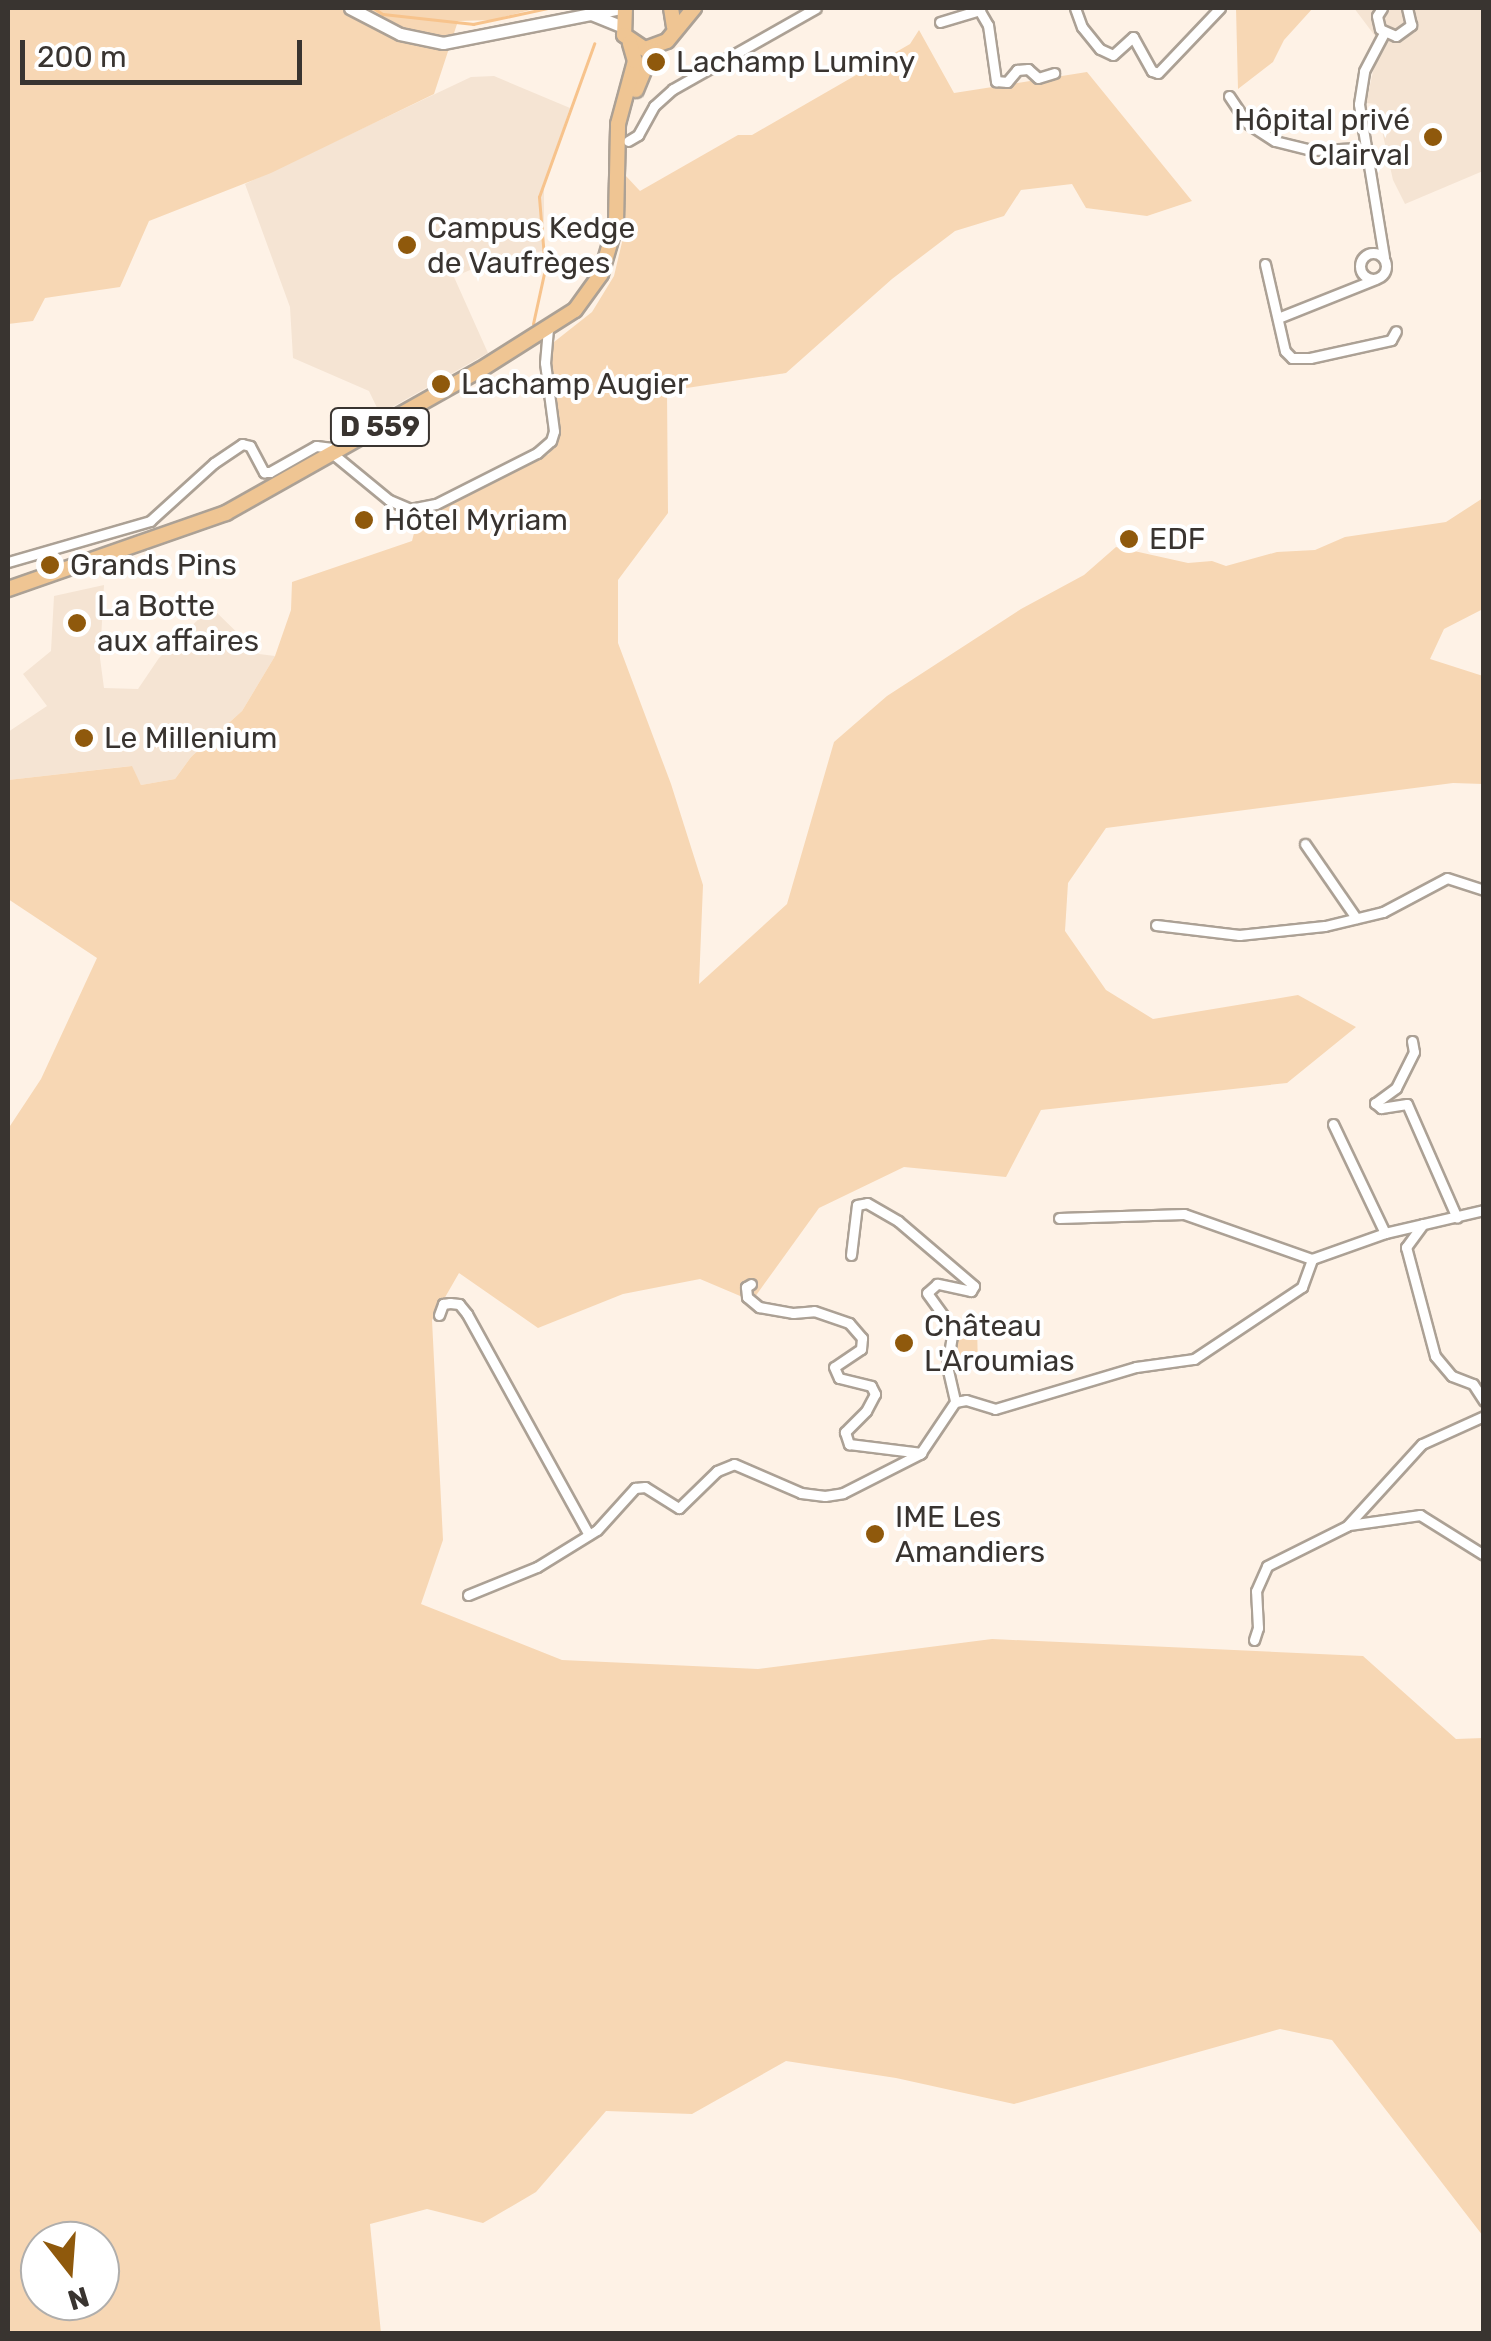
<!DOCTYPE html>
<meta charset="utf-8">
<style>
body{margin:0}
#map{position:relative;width:1491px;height:2341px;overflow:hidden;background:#fef2e6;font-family:Rubik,sans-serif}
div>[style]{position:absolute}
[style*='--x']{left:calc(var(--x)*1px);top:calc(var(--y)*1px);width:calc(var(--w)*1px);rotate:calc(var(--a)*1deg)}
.built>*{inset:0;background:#f5e4d3}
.green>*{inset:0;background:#f7d7b4}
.stream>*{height:2.5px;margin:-1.25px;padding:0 1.25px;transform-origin:1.25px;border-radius:1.25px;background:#f7c38c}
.roads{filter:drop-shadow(2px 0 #aca195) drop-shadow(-2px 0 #aca195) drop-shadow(0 2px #aca195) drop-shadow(0 -2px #aca195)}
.minor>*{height:9px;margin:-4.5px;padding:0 4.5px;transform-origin:4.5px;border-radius:4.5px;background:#fff}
.minor>.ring{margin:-4.5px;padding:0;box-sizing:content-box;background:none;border:9px solid #fff;border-radius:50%}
.tertiary>*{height:11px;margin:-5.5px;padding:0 5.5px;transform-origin:5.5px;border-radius:5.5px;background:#fff}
.primary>*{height:14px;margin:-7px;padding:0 7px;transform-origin:7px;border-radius:7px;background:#efc593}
.dots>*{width:28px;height:28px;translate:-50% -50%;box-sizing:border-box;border:5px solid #fff;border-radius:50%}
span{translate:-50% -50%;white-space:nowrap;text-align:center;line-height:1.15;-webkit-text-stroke:8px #fff;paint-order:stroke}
.shield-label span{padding:2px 8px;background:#fff;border:2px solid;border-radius:8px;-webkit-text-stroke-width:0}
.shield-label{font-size:28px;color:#393430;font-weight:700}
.poi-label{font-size:30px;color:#393430}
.left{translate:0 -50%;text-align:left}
.right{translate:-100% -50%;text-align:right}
.frame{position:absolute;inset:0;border:10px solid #393430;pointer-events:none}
.north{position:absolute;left:20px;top:2221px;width:100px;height:100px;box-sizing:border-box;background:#fff;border:2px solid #b0aeac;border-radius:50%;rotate:163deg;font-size:28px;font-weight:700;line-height:40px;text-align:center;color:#393430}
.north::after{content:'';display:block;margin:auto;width:35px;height:45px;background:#8f590c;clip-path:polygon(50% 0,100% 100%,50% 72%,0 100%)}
.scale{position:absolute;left:20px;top:40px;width:282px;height:45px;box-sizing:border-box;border:5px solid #393430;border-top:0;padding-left:12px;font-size:30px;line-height:35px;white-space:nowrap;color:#393430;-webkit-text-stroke:8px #fff;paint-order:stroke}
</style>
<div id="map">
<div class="built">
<div style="clip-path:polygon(1354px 8px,1483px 8px,1483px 171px,1405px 204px,1393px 180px,1376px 104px,1366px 103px,1374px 67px,1384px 48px)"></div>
<div style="clip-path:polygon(494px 76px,570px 108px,544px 184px,544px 251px,500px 257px,454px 277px,488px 353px,380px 414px,369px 391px,293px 358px,290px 307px,245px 184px,471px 77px)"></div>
<div style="clip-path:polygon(104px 585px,100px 658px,104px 688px,138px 689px,159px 658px,211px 607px,259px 654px,275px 656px,242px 711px,191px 757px,175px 779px,141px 785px,131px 766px,8px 780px,8px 732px,47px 706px,23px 674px,51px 651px,54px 596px)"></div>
</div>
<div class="green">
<div style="clip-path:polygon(8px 8px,538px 8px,492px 20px,458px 21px,434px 94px,271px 173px,149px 221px,120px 287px,45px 298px,33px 321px,8px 324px)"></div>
<div style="clip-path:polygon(1236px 8px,1313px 8px,1284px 40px,1273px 62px,1238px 89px)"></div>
<div style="clip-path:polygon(evenodd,919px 30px,954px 93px,1087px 72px,1192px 201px,1147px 216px,1086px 208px,1072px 184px,1021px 190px,1004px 216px,955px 231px,892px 279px,786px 373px,667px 391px,668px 513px,618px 580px,618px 643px,671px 784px,703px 885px,699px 984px,787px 904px,834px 742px,887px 696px,1021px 609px,1084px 575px,1116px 547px,1188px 563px,1212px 561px,1226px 566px,1277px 552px,1315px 550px,1345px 537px,1446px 522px,1483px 498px,1483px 609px,1444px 629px,1430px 659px,1483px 676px,1483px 784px,1453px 783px,1106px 828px,1068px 883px,1065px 931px,1106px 990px,1153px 1019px,1298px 995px,1356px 1027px,1287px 1083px,1041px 1110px,1006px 1177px,904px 1167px,819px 1208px,752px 1301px,700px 1279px,623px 1294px,538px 1328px,459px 1273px,432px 1320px,443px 1540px,421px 1604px,562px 1660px,758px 1669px,992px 1639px,1363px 1656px,1456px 1739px,1483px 1738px,1483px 2236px,1332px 2040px,1280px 2029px,1014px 2104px,896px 2078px,786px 2061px,692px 2114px,606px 2111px,536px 2192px,483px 2223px,427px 2209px,370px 2224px,381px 2333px,8px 2333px,8px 1129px,41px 1079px,97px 958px,8px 899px,8px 780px,132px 766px,141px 785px,175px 779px,191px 757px,242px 711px,275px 656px,291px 610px,292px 582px,412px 541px,419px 514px,445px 507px,549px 454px,560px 435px,551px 363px,554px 342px,592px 312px,614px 276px,623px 238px,625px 175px,640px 191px,738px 135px,752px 135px,910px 44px,919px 30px,40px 2241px,100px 2241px,100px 2301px,40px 2301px,40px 2241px)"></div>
<div style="clip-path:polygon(958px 1326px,977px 1326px,978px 1368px,958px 1369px)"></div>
</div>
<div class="stream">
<div style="--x:374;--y:8;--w:11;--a:34"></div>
<div style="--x:383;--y:14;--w:91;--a:6.3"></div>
<div style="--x:473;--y:24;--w:77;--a:-12"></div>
<div style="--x:533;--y:324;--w:56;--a:-77.7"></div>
<div style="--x:545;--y:269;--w:72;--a:-94.8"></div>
<div style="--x:539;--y:197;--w:163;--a:-70.2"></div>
</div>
<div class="roads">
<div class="minor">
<div style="--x:978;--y:8;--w:20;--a:60"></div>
<div style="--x:988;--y:25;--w:57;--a:81.9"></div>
<div style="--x:996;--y:81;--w:11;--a:5"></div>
<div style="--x:1007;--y:82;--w:16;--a:-50"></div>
<div style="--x:1017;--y:70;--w:11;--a:-5"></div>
<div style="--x:1028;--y:69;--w:13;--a:42"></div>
<div style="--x:1038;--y:78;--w:17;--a:-17"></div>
<div style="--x:1075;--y:8;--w:20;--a:70"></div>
<div style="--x:1082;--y:27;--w:28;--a:51"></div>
<div style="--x:1100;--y:49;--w:14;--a:25"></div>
<div style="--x:1113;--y:55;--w:27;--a:-42"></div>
<div style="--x:1133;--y:37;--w:39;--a:61"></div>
<div style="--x:1152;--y:71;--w:6;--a:18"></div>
<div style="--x:1158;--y:73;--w:90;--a:-46.4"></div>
<div style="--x:1382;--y:8;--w:9;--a:122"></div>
<div style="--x:1377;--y:16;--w:13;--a:77"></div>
<div style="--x:1380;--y:29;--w:17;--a:24"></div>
<div style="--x:1396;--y:36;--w:19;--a:-36"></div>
<div style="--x:1411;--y:25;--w:17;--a:-103"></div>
<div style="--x:940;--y:22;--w:42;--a:-16.7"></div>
<div style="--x:1229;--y:96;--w:32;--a:56"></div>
<div style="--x:1247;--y:123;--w:33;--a:33"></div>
<div style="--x:1275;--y:141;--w:38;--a:14"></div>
<div style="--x:1312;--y:150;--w:53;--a:-2.2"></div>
<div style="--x:628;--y:141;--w:12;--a:-31"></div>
<div style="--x:638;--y:135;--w:33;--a:-61"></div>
<div style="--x:654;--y:106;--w:25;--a:-42"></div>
<div style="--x:673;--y:89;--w:164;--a:-29.5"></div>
<div class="ring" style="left:1360px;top:253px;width:17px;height:17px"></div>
<div style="--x:1384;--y:257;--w:155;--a:-99.3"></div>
<div style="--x:1359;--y:104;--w:33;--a:-81"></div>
<div style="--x:1364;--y:71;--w:43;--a:-62.2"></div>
<div style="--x:1265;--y:264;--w:89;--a:77.1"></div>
<div style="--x:1285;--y:351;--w:10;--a:45"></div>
<div style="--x:1292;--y:358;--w:18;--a:0"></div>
<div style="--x:1310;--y:358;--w:83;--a:-12.5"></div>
<div style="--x:1391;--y:340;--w:10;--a:-61"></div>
<div style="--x:1278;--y:318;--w:105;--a:-21.7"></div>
<div style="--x:333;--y:454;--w:72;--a:39.4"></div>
<div style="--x:389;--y:500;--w:23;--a:23"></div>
<div style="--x:410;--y:509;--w:26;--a:-11"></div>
<div style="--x:436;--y:504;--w:113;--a:-26.8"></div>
<div style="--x:537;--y:453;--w:18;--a:-41"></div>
<div style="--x:551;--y:441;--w:10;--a:-73"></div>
<div style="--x:554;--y:431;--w:69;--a:-97.5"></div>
<div style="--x:545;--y:363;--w:33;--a:-85"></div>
<div style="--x:8;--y:562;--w:148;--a:-16.1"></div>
<div style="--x:150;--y:521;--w:86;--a:-42.2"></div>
<div style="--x:214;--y:463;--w:34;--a:-34"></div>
<div style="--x:242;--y:444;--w:8;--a:14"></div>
<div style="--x:250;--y:446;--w:30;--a:62"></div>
<div style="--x:264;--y:472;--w:6;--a:0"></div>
<div style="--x:270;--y:472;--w:53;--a:-29.5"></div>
<div style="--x:316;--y:446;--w:25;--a:7"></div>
<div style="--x:1305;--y:844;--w:90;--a:55.4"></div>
<div style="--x:1156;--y:925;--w:84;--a:6.9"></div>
<div style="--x:1239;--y:935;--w:86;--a:-6"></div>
<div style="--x:1325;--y:926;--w:60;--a:-13.6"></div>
<div style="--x:1383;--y:912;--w:72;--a:-28"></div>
<div style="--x:1447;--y:878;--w:39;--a:18"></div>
<div style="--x:1412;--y:1041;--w:11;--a:80"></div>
<div style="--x:1414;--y:1052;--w:40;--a:116.6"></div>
<div style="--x:1396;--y:1088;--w:26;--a:144"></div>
<div style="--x:1375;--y:1103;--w:8;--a:40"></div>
<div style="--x:1381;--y:1108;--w:26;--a:-9"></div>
<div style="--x:1407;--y:1104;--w:124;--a:66.3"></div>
<div style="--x:1333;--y:1124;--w:121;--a:64.5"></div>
<div style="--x:1059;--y:1218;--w:125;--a:-1.8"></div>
<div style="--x:1184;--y:1214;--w:136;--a:19.4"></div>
<div style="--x:1423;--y:1224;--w:29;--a:126"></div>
<div style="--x:1406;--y:1247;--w:113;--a:75.1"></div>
<div style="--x:1435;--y:1356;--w:26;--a:50"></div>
<div style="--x:1452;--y:1376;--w:22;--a:21"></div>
<div style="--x:1473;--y:1384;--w:20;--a:57"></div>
<div style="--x:851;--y:1255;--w:50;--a:-83.2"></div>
<div style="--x:857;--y:1205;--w:10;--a:-11"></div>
<div style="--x:867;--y:1203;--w:36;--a:30"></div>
<div style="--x:898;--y:1221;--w:100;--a:40.5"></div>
<div style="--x:974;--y:1286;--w:6;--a:121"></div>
<div style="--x:971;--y:1291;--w:35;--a:-168"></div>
<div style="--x:937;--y:1284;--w:13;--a:138"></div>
<div style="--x:927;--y:1293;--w:44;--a:54.2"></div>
<div style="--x:953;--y:1329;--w:37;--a:99"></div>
<div style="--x:947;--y:1366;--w:37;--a:77"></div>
<div style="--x:751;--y:1284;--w:6;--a:149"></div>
<div style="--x:746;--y:1287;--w:10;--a:84"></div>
<div style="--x:747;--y:1297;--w:16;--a:40"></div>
<div style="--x:759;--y:1307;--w:35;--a:10"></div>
<div style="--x:793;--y:1313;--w:21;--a:-5"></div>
<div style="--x:814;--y:1311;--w:37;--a:19"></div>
<div style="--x:849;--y:1323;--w:20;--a:49"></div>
<div style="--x:862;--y:1338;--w:11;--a:95"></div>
<div style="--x:861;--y:1349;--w:32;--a:146"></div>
<div style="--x:834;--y:1367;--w:12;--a:66"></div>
<div style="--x:839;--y:1378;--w:33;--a:14"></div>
<div style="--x:871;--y:1386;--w:9;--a:63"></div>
<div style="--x:875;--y:1394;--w:19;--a:118"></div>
<div style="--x:866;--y:1411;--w:30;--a:135"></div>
<div style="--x:845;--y:1432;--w:13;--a:72"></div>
<div style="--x:849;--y:1444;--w:73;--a:7.1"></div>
<div style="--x:439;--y:1315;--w:12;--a:-70"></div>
<div style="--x:443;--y:1304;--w:7;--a:-8"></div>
<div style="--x:450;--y:1303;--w:9;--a:6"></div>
<div style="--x:459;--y:1304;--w:13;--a:51"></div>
<div style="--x:467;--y:1314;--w:252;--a:61.1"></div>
<div style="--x:1349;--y:1525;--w:72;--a:-8"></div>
<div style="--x:1420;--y:1515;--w:75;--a:32"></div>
<div style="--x:468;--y:1595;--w:74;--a:-22.1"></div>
<div style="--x:537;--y:1567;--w:70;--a:-31.7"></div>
<div style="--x:597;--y:1530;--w:57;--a:-47.9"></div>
<div style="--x:635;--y:1488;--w:10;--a:-6"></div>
<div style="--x:645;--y:1487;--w:40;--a:32"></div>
<div style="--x:679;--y:1508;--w:53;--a:-44.2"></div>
<div style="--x:717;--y:1471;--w:18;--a:-22"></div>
<div style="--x:734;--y:1464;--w:73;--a:23.4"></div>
<div style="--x:801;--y:1493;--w:24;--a:7"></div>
<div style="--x:825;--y:1496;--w:18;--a:-9"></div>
<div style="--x:843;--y:1493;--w:86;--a:-26.9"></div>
<div style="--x:920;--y:1454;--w:63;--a:-56.1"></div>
<div style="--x:955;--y:1402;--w:11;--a:-10"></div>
<div style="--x:966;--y:1400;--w:30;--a:17"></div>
<div style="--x:995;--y:1409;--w:147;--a:-16.6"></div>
<div style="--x:1136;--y:1367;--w:59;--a:-7.9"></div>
<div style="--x:1194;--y:1359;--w:130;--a:-33.7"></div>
<div style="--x:1302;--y:1287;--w:30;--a:-70"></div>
<div style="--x:1312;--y:1259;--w:77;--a:-19.6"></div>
<div style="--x:1385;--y:1233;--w:102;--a:-13.1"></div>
<div style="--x:1254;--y:1640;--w:13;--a:-72"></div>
<div style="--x:1258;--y:1628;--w:37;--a:-93"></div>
<div style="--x:1256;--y:1591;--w:27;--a:-66"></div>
<div style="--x:1267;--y:1566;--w:89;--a:-26.6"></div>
<div style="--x:1347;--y:1526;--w:111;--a:-47.6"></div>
<div style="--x:1422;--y:1444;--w:68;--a:-24.3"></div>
</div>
<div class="tertiary">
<div style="--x:350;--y:8;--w:56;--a:27.5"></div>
<div style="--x:400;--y:34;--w:44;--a:11.8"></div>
<div style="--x:443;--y:43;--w:181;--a:-11.1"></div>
<div style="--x:591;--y:14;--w:32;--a:22"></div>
</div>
<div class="primary">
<div style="--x:625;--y:8;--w:27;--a:92"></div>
<div style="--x:624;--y:35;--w:25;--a:34"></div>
<div style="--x:645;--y:49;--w:23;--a:-20"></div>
<div style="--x:667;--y:41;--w:43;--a:-50.7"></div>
<div style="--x:671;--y:8;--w:19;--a:81"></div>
<div style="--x:636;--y:90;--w:44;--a:-67.5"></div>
<div style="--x:8;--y:589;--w:231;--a:-19.2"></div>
<div style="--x:226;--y:513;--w:291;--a:-29.4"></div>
<div style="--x:480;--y:370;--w:112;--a:-32.3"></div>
<div style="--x:575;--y:310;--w:44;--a:-54.2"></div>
<div style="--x:601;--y:274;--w:53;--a:-73.6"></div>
<div style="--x:616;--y:223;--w:99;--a:-88.8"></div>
<div style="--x:618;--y:124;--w:65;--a:-74.9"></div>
<div style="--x:635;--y:61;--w:19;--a:-106"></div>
</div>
</div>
<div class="dots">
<div style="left:656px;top:62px;background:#8f590c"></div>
<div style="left:1433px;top:137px;background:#8f590c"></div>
<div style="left:407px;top:245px;background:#8f590c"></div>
<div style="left:441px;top:384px;background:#8f590c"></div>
<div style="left:364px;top:520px;background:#8f590c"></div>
<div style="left:1129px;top:539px;background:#8f590c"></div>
<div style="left:50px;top:565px;background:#8f590c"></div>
<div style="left:77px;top:623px;background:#8f590c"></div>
<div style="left:84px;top:738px;background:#8f590c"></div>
<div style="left:904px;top:1343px;background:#8f590c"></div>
<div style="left:875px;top:1534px;background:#8f590c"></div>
</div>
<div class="shield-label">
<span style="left:380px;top:427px">D 559</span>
</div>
<div class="poi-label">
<span class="left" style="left:676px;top:62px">Lachamp Luminy</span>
<span class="right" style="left:1410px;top:137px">Hôpital privé<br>Clairval</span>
<span class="left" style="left:427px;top:245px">Campus Kedge<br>de Vaufrèges</span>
<span class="left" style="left:461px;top:384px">Lachamp Augier</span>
<span class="left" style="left:384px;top:520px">Hôtel Myriam</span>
<span class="left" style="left:1149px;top:539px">EDF</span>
<span class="left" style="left:70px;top:565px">Grands Pins</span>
<span class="left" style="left:97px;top:623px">La Botte<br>aux affaires</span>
<span class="left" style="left:104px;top:738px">Le Millenium</span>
<span class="left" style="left:924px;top:1343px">Château<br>L'Aroumias</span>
<span class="left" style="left:895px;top:1534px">IME Les<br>Amandiers</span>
</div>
<div class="frame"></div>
<div class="north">N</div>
<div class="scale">200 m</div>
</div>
